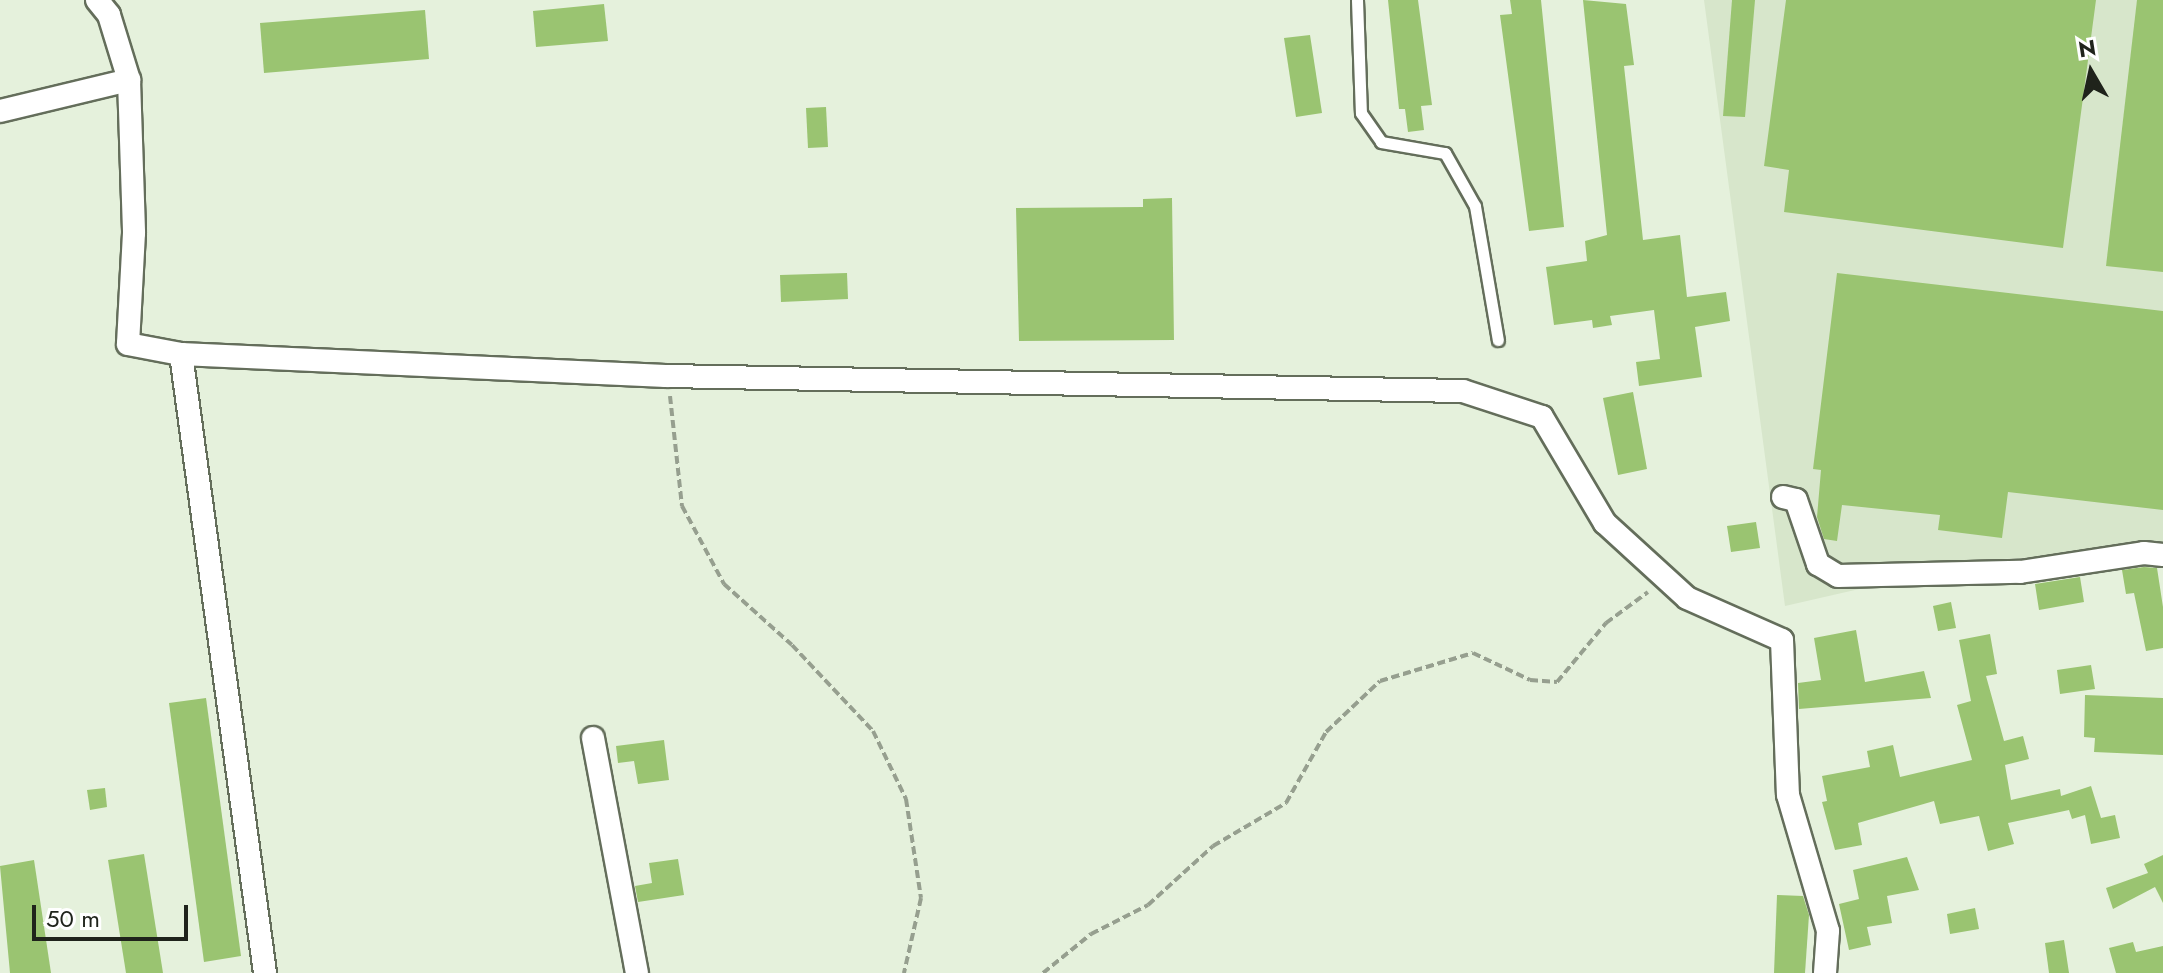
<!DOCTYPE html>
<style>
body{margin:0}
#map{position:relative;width:2163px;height:973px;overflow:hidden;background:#e5f1dc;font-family:Jost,sans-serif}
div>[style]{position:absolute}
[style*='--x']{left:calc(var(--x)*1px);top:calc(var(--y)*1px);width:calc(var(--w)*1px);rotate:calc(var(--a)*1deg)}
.built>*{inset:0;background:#d7e6cb}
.building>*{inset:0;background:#9ac471}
.path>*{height:4px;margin-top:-2px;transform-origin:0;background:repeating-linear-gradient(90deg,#969f8f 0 8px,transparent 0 12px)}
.roads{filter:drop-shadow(2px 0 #646e5b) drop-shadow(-2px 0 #646e5b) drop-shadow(0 2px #646e5b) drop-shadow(0 -2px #646e5b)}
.service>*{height:11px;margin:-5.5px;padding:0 5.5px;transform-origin:5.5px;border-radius:5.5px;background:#fff}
.minor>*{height:22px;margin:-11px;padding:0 11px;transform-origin:11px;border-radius:11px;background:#fff}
span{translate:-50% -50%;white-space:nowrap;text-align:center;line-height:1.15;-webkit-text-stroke:8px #fff;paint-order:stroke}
.north{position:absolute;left:2051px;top:32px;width:80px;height:80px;-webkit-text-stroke:6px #fff;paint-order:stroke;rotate:351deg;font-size:22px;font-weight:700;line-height:32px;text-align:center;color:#1f231b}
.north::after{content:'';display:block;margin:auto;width:28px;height:36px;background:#1f231b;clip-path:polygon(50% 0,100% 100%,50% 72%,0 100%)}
.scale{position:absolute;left:32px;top:905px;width:156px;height:36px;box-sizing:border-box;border:4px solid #1f231b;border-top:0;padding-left:10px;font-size:24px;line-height:28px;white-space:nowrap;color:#1f231b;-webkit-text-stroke:6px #fff;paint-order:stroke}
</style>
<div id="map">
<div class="built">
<div style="clip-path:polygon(1704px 0,2163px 0,2163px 549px,1986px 560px,1785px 606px)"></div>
</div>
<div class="building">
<div style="clip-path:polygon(1388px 0,1418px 0,1432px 105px,1421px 106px,1424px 130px,1408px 132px,1405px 109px,1399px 109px)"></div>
<div style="clip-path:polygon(1510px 0,1541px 0,1564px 227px,1529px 231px,1500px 15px,1512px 14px)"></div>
<div style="clip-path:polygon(1583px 0,1626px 4px,1634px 65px,1624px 66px,1643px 240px,1680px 235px,1687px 297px,1726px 292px,1730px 321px,1695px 327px,1702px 377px,1639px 386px,1636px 362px,1660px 359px,1654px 310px,1610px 316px,1612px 325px,1593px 328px,1592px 320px,1554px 325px,1546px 267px,1587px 261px,1585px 241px,1607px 235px)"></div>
<div style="clip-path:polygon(1732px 0,1755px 0,1745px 117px,1723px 116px)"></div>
<div style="clip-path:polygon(1786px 0,2096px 0,2063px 248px,1784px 212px,1789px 170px,1764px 166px)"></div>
<div style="clip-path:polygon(2137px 0,2163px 0,2163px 272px,2106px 266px)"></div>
<div style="clip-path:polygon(604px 4px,608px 41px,536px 47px,533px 11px)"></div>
<div style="clip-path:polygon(425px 10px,429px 59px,264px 73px,260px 23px)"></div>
<div style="clip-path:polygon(1310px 35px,1322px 113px,1296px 117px,1284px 38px)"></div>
<div style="clip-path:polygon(826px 107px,828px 147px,808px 148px,806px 108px)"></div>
<div style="clip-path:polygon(1172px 198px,1174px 340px,1019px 341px,1016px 208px,1143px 207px,1143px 199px)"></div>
<div style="clip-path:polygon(847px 273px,848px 299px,781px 302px,780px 275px)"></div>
<div style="clip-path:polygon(1837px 273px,2163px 311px,2163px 510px,2008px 492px,2002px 538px,1938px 530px,1940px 515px,1842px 505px,1837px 541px,1824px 539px,1817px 517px,1821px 470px,1813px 469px)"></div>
<div style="clip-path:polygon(1633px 392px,1647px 469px,1618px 475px,1603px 398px)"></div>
<div style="clip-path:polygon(1756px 522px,1760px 548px,1731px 552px,1727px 526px)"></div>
<div style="clip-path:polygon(2144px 567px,2157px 568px,2163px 607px,2163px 648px,2146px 651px,2134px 593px,2126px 594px,2122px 570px)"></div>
<div style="clip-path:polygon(2080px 577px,2084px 602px,2039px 610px,2035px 584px)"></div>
<div style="clip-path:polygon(1951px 602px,1956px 628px,1938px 631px,1933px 606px)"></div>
<div style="clip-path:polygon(1856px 630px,1865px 682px,1924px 671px,1931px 698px,1799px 709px,1798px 683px,1821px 680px,1814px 638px)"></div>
<div style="clip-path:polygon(1990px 634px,1997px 674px,1986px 676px,2004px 741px,2023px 736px,2029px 759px,2005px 765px,2011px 800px,2060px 789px,2061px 796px,2091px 786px,2101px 818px,2115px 815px,2120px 838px,2091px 844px,2085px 815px,2072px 819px,2069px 810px,2008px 823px,2014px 844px,1988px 851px,1979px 816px,1940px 824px,1934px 801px,1858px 823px,1862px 845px,1835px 850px,1822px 802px,1827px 801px,1822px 776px,1870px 767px,1867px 751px,1893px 745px,1900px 777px,1972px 760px,1957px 705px,1971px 701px,1959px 640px)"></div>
<div style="clip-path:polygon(2091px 665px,2095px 689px,2060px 694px,2057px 670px)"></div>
<div style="clip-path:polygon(2085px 695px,2163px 698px,2163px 755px,2094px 752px,2095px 738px,2084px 737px)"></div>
<div style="clip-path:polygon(206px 698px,241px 956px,204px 962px,169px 703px)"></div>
<div style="clip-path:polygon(664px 740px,669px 780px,638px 784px,634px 761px,618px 763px,616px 746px)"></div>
<div style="clip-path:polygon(105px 788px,107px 807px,90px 810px,87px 790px)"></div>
<div style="clip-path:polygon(144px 854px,163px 973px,126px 973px,108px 860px)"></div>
<div style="clip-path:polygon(2163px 855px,2163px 903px,2155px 887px,2113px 909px,2106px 888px,2148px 873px,2144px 864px)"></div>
<div style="clip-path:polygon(1907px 857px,1919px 890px,1887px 896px,1892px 923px,1867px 927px,1871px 945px,1849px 950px,1839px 904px,1859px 899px,1853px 870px)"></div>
<div style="clip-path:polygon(678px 859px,684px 895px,638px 902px,635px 886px,652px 883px,649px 863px)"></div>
<div style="clip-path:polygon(34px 860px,51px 973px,10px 973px,0 866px)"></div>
<div style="clip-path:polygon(1777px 895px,1803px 896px,1809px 915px,1805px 973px,1774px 973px)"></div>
<div style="clip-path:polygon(1975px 908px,1979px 929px,1950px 934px,1947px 914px)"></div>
<div style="clip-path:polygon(2064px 940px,2069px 973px,2049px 973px,2045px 943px)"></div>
<div style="clip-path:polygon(2133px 942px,2136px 952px,2163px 946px,2163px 973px,2116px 973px,2109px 948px)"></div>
</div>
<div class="path">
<div style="--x:670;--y:396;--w:111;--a:83.8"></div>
<div style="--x:682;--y:506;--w:89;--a:61.7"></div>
<div style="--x:724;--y:584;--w:91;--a:41.9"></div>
<div style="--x:792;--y:645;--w:118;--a:46.7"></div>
<div style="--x:873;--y:731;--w:76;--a:64.1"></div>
<div style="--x:906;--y:799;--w:100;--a:81.4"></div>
<div style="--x:921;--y:898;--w:77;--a:102.8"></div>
<div style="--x:1043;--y:973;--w:62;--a:-39.1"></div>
<div style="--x:1091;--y:934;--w:64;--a:-27"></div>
<div style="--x:1148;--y:905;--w:88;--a:-42.2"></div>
<div style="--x:1213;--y:846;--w:85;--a:-30.5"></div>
<div style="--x:1286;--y:803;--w:81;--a:-60.6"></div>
<div style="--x:1326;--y:732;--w:74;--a:-43.4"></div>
<div style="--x:1380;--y:681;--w:97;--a:-16.8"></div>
<div style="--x:1473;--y:653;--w:63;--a:25.3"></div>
<div style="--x:1530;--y:680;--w:27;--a:4"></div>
<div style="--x:1557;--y:682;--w:77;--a:-50.3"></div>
<div style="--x:1606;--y:623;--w:52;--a:-36.4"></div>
</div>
<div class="roads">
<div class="service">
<div style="--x:1357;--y:0;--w:113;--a:88"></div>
<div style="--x:1361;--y:113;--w:35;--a:55"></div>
<div style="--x:1381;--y:142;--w:65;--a:9.8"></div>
<div style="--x:1445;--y:153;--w:61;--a:60.5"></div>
<div style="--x:1475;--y:206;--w:136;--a:80.3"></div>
</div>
<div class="minor">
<div style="--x:97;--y:0;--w:19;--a:51"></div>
<div style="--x:109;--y:15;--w:68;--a:72.9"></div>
<div style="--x:129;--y:80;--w:153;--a:88.1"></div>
<div style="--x:134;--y:233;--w:111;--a:93.1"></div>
<div style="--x:128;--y:344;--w:54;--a:10.7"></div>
<div style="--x:181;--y:354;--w:625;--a:82.27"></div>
<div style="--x:0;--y:111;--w:133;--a:-13.5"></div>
<div style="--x:181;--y:354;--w:485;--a:2.6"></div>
<div style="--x:666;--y:376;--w:797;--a:1.08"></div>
<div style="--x:1463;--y:391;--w:83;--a:18.2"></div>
<div style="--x:1542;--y:417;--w:123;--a:59.3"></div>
<div style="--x:1605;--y:523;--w:111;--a:42.4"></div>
<div style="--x:1687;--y:598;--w:104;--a:23.9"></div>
<div style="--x:1782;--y:640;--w:155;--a:87.8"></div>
<div style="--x:1788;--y:795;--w:142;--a:73.6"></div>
<div style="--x:1828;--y:931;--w:42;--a:94.1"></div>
<div style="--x:1783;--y:497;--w:13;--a:13"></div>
<div style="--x:1796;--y:500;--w:68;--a:71"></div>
<div style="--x:1818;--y:564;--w:23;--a:31"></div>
<div style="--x:1838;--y:576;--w:182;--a:-1.3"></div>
<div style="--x:2020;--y:572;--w:125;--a:-8.7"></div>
<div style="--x:2144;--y:553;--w:19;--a:6"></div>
<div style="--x:593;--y:738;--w:239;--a:79.4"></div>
</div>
</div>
<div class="north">N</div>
<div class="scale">50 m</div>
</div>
